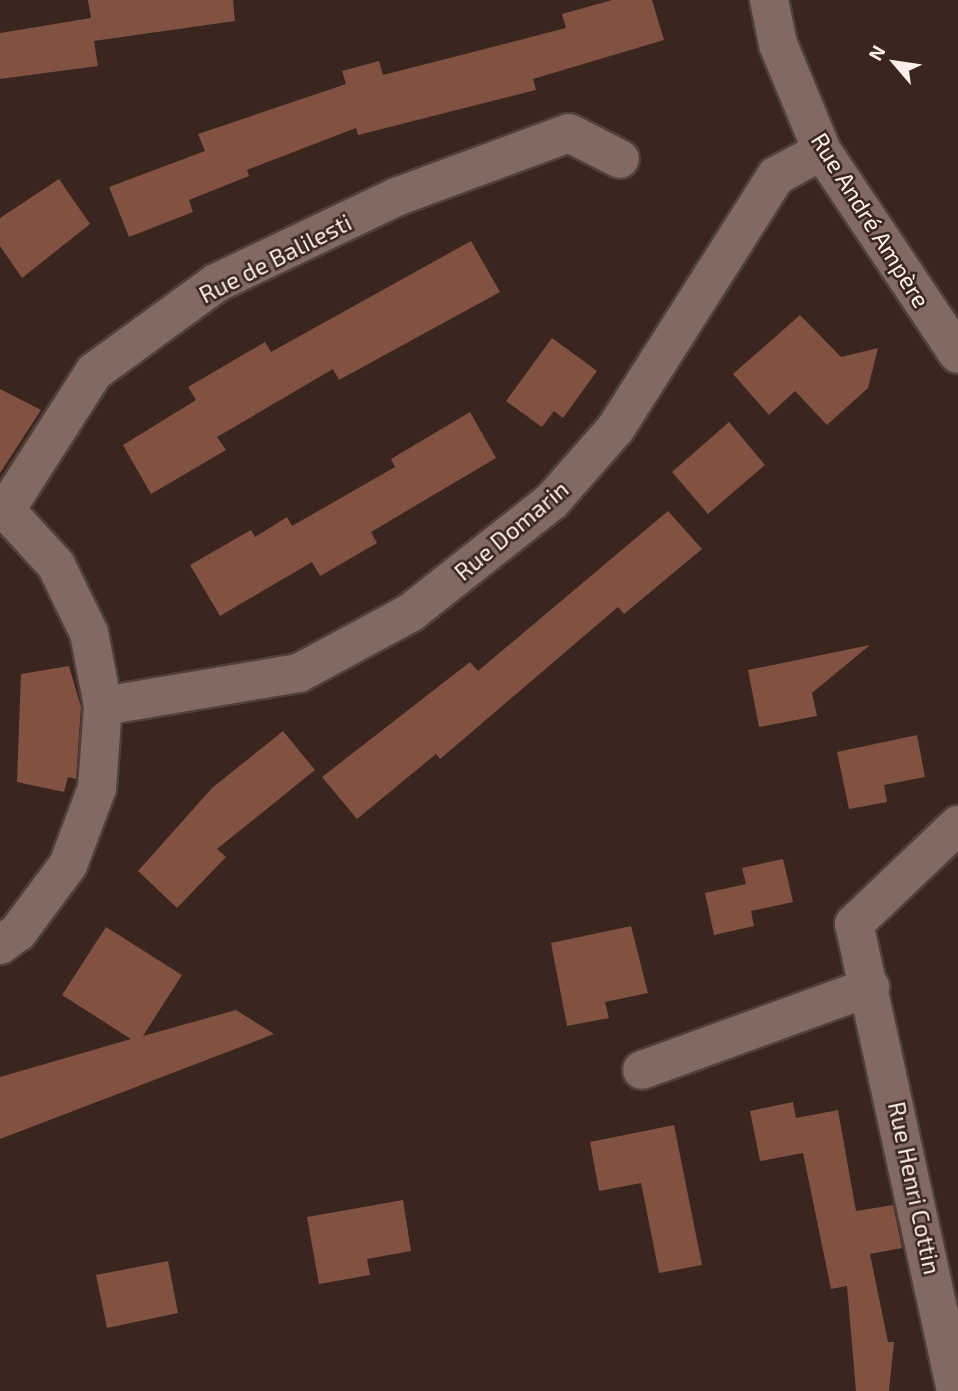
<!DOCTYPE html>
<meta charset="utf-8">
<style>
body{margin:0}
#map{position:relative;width:958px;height:1391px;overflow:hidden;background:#3a251f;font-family:"Exo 2",sans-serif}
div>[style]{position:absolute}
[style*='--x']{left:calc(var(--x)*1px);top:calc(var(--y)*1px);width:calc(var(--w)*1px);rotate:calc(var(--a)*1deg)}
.building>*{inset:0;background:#815141}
.roads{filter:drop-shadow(2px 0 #51403a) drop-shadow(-2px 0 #51403a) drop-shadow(0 2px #51403a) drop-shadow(0 -2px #51403a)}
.minor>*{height:38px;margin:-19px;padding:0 19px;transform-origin:19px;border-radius:19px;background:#826a62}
span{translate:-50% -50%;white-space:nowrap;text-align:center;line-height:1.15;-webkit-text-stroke:5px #3a251f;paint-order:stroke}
.street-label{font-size:24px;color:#fef0eb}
.north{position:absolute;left:860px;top:28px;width:70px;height:70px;-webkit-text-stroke:5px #3a251f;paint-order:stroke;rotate:299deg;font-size:19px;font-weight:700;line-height:28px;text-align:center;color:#fef0eb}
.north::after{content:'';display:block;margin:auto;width:24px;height:32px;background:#fef0eb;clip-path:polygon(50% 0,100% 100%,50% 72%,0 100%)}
</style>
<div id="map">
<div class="building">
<div style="clip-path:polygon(88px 0,233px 0,235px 21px,94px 41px,98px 66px,0 79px,0 33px,91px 18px)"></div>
<div style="clip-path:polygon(612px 0,652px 0,664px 40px,533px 79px,536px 90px,358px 135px,356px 128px,247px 170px,249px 176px,189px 200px,193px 212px,129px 237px,109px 187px,205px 151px,198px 134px,346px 84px,342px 71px,379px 61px,383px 75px,566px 28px,562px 14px)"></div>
<div style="clip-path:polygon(59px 179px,90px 224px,22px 278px,0 246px,0 218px)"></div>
<div style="clip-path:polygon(471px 241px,500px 292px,339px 380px,333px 369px,217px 437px,226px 450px,151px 494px,123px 445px,196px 400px,188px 387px,265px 342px,271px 352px)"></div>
<div style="clip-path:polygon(800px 315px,841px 357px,878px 348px,868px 388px,827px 425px,795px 391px,769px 415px,733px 374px)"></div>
<div style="clip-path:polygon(552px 338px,597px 371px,563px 418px,554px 411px,542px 427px,506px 401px)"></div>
<div style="clip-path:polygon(0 389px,41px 410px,0 473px)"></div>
<div style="clip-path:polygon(470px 412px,496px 458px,371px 532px,377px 543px,320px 576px,312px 562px,220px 616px,190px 565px,251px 530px,255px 537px,287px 517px,292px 526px,395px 467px,391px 459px)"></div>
<div style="clip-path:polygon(729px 422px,765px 465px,708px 514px,672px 472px)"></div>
<div style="clip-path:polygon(668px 511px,702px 549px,624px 614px,618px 607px,440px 759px,436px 754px,357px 819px,322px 777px,470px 662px,478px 671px)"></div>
<div style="clip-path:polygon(870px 645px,812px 693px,817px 716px,759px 727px,748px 670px)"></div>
<div style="clip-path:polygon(69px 666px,81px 707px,76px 779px,68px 777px,64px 792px,17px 782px,21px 674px)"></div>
<div style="clip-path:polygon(283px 731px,315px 770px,217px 849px,226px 857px,177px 908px,138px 871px,212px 788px)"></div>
<div style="clip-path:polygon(917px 735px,925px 777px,884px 785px,887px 802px,849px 809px,837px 752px)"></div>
<div style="clip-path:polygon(783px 859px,793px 902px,751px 911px,754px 926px,714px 935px,705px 893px,746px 884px,742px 868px)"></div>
<div style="clip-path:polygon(631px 926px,648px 993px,605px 1002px,609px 1018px,567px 1026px,551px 943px)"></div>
<div style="clip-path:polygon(106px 927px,182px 975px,143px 1036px,236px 1010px,274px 1034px,0 1139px,0 1077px,131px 1039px,62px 995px)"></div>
<div style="clip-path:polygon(793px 1102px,796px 1118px,838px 1110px,856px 1211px,893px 1205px,902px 1248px,870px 1254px,888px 1342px,894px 1342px,889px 1391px,856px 1391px,847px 1286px,831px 1289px,803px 1153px,760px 1161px,750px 1111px)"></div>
<div style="clip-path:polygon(674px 1125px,702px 1265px,659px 1273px,641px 1183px,599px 1191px,590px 1142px)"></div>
<div style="clip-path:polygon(403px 1200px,411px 1251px,367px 1259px,370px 1275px,319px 1284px,307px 1217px)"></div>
<div style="clip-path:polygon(168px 1261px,178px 1313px,107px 1328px,96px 1275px)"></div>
</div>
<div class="roads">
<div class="minor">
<div style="--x:769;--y:0;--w:45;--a:78.4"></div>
<div style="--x:778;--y:44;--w:116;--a:67.6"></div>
<div style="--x:822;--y:151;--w:244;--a:56.2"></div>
<div style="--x:0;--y:504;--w:83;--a:47.4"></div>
<div style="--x:56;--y:565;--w:76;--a:64.1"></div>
<div style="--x:89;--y:633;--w:74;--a:79.1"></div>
<div style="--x:103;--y:706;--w:82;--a:94.2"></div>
<div style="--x:97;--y:788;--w:82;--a:110.6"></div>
<div style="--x:68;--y:865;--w:84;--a:126.7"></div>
<div style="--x:18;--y:932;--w:22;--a:144"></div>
<div style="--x:7;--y:508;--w:161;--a:-57.4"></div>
<div style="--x:94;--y:372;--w:151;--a:-36.1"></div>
<div style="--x:216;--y:283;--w:199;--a:-25.5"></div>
<div style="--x:396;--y:197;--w:184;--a:-20.3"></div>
<div style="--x:569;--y:133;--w:57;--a:27"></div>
<div style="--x:103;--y:706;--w:199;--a:-9.6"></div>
<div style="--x:299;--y:673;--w:126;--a:-28.4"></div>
<div style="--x:410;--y:613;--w:181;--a:-38.3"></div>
<div style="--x:552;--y:501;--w:97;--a:-48.8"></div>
<div style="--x:616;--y:428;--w:299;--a:-57.6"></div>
<div style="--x:776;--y:176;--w:52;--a:-28.5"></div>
<div style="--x:642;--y:1070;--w:243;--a:-20"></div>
<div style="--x:956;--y:1391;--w:478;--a:-102.3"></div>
<div style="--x:854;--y:924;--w:144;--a:-43.6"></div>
</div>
</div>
<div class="street-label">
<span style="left:871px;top:220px;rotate:58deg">Rue André Ampère</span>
<span style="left:275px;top:258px;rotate:-27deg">Rue de Balilesti</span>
<span style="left:511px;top:530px;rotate:-40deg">Rue Domarin</span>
<span style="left:915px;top:1188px;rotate:78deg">Rue Henri Cottin</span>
</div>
<div class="north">N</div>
</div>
